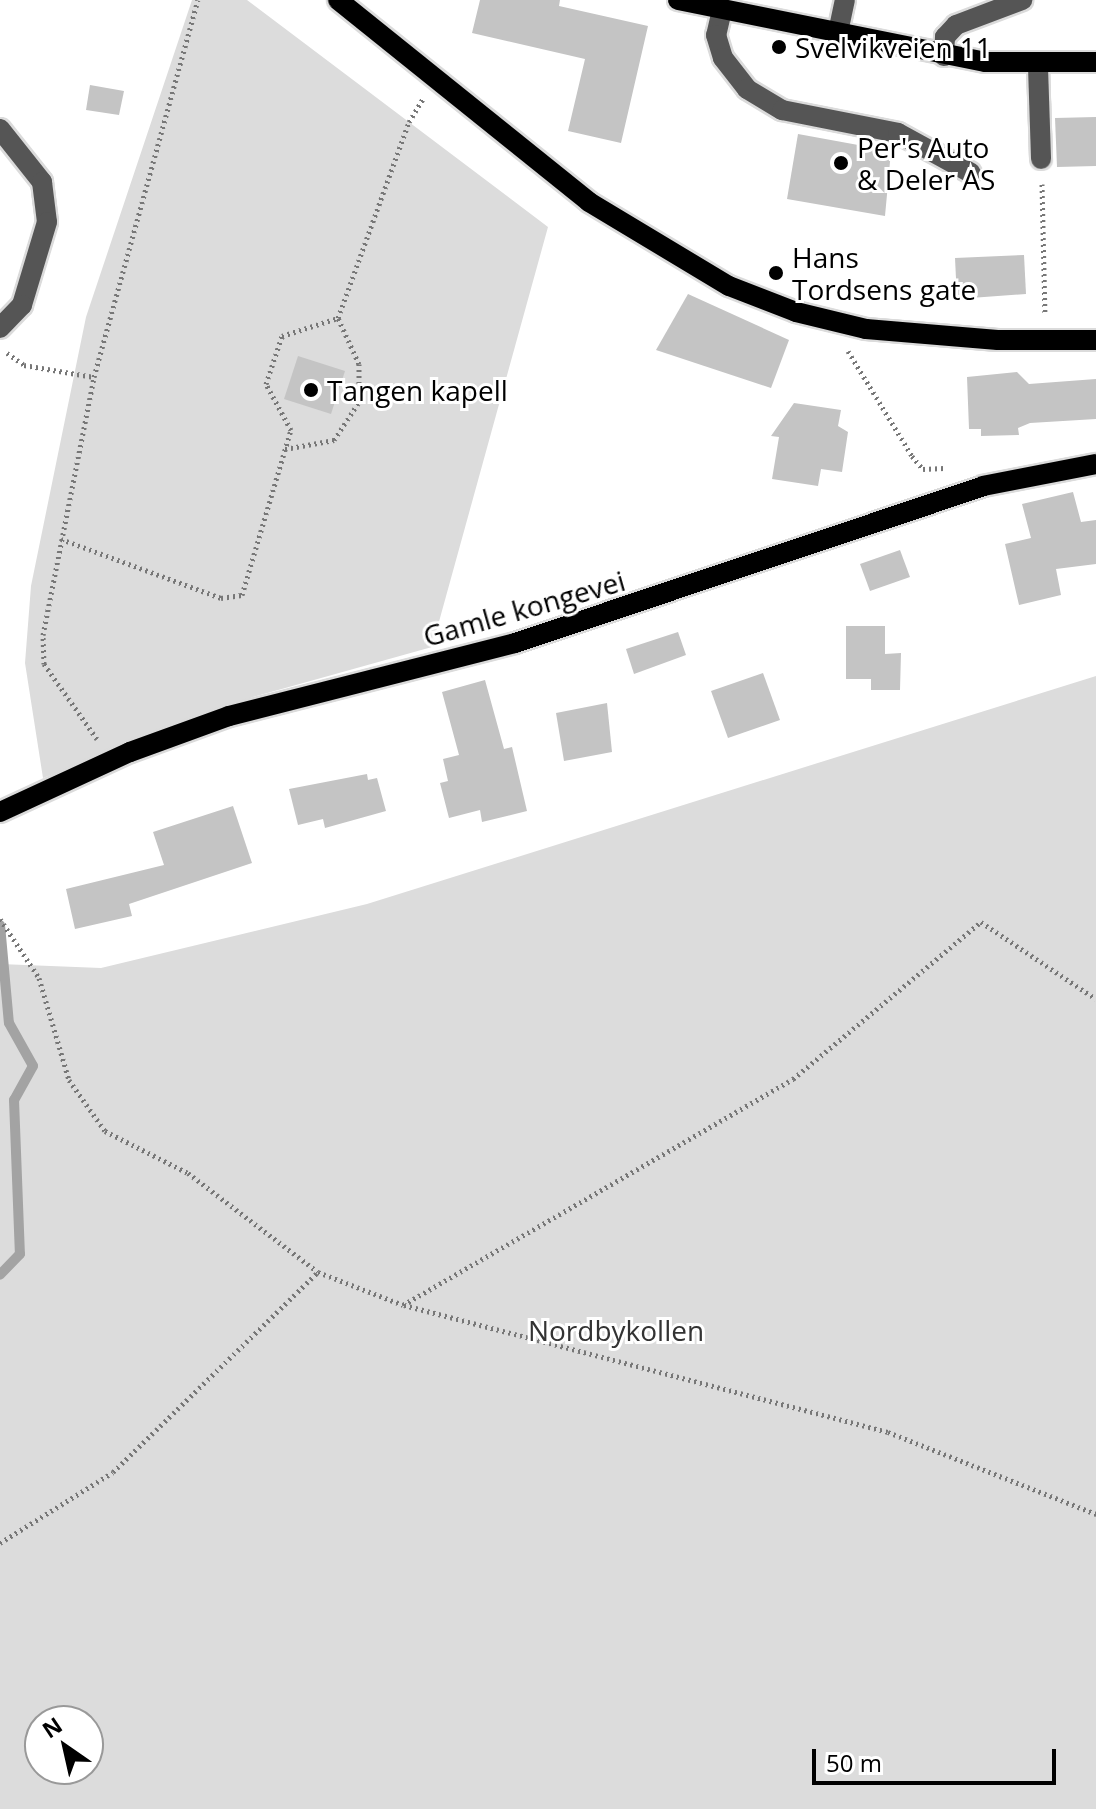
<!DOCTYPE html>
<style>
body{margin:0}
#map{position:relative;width:1096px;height:1809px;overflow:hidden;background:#fff;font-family:"Open Sans",sans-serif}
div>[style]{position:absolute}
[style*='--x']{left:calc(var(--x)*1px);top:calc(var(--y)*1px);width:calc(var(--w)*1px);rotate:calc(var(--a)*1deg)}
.green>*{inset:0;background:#dcdcdc}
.stream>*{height:10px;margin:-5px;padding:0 5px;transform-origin:5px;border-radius:5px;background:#a3a3a3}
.building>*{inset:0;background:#c4c4c4}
.path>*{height:5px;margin-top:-2.5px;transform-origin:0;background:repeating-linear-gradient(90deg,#777 0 2px,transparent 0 6px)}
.roads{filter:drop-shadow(2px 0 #dbdbdb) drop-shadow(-2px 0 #dbdbdb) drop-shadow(0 2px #dbdbdb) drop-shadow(0 -2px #dbdbdb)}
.minor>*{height:20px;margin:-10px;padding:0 10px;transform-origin:10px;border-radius:10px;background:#555}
.major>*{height:20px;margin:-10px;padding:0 10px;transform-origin:10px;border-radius:10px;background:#000}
.dots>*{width:22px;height:22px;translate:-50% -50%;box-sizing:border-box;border:4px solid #fff;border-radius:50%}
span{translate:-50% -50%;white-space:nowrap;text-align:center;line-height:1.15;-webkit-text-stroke:6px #fff;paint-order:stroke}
.poi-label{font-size:28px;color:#000}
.left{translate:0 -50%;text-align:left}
.street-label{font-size:28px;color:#000}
.park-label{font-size:28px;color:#333}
.north{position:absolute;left:24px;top:1705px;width:80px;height:80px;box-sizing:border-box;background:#fff;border:2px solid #999;border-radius:50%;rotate:326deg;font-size:22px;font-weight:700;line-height:32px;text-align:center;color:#000}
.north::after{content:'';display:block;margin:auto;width:28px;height:36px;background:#000;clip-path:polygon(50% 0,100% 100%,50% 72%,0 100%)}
.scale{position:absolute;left:812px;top:1749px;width:244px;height:36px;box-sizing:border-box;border:4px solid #000;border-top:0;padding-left:10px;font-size:24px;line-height:28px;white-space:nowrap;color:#000;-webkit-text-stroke:6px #fff;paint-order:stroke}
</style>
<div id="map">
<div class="green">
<div style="clip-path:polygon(192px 0,247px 0,548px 227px,432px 647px,253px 697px,43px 778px,25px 663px,31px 586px,86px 317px)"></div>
<div style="clip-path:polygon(evenodd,1096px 676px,1096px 1809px,0 1809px,0 964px,101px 968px,367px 904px,1096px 676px,88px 1721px,88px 1769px,40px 1769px,40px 1721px,88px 1721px)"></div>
</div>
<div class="stream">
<div style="--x:0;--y:925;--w:98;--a:84.8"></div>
<div style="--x:9;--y:1023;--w:49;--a:60.8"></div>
<div style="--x:33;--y:1066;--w:39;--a:119"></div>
<div style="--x:14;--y:1100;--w:154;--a:87.8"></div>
<div style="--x:20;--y:1254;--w:29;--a:134"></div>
</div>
<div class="building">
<div style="clip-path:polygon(480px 0,560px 0,559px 6px,648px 26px,621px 143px,568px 131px,585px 59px,472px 33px)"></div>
<div style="clip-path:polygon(90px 85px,124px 91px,119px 115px,86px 110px)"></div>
<div style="clip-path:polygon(1096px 117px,1096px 166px,1057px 167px,1055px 118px)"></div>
<div style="clip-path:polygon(798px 134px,891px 151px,885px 216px,787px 199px)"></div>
<div style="clip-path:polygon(1024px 255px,1026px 294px,957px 299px,955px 258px)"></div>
<div style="clip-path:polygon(688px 294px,789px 340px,771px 388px,656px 350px)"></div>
<div style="clip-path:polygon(298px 356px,345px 371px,331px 414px,284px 399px)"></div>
<div style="clip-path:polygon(1017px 372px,1029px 384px,1096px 379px,1096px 419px,1030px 423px,1018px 428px,1019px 435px,981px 436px,981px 429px,969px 429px,967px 377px)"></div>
<div style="clip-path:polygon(794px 403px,841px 410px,838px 426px,848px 432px,842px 472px,821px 469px,818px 486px,772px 479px,779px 437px,771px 436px)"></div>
<div style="clip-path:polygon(1073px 492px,1081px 522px,1096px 520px,1096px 564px,1056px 569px,1061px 595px,1019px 605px,1005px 544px,1031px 538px,1022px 504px)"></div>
<div style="clip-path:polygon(900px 550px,910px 577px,870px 591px,860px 564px)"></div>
<div style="clip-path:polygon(846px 626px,885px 626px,885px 654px,901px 653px,900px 690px,871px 690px,871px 679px,846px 679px)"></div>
<div style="clip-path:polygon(678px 632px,686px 655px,634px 674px,626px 649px)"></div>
<div style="clip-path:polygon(763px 673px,780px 720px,728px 738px,711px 691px)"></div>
<div style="clip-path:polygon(485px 680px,504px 749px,512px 747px,527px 811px,482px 822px,480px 810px,449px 818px,440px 783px,448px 781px,443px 759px,459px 755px,442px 692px)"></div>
<div style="clip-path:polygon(607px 703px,612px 752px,564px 761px,556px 713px)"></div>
<div style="clip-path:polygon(367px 774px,368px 780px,377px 778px,386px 811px,325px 828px,323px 819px,298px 825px,289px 789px)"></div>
<div style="clip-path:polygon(233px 806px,252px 863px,129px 904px,132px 916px,75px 929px,66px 889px,164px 865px,153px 832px)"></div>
</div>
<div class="path">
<div style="--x:1042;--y:184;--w:130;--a:88.7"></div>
<div style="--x:848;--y:351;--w:123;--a:58.6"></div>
<div style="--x:912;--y:456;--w:17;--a:50"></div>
<div style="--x:923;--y:469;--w:21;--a:-3"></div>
<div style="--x:7;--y:353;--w:21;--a:35"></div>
<div style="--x:24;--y:365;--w:71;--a:9.7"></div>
<div style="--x:285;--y:449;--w:50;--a:-10.4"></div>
<div style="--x:334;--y:440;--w:45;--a:-56.7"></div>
<div style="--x:359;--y:402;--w:38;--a:-90"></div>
<div style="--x:359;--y:364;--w:51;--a:-114.5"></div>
<div style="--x:61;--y:539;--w:171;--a:20.2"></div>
<div style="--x:221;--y:598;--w:21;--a:-8"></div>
<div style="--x:242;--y:595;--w:172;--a:-73.5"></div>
<div style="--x:291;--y:430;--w:52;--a:-118.5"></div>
<div style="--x:266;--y:384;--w:51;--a:-71.6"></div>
<div style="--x:282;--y:336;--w:59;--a:-17.8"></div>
<div style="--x:338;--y:318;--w:208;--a:-70.1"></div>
<div style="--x:409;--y:122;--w:27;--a:-59"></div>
<div style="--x:97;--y:739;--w:92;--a:-125.2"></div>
<div style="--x:44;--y:664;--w:29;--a:-92"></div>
<div style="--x:43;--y:635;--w:263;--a:-78.8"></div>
<div style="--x:94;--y:377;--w:391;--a:-74.6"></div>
<div style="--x:0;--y:919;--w:71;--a:56.5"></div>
<div style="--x:39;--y:978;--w:106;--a:73.6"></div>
<div style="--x:69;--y:1080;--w:62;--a:54.8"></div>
<div style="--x:105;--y:1131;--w:93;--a:26.8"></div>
<div style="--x:188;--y:1173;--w:163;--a:37.3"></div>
<div style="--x:404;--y:1305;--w:500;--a:14.7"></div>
<div style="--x:888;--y:1432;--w:224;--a:21.5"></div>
<div style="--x:0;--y:1543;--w:133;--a:-32.1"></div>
<div style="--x:113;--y:1472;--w:286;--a:-44.3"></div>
<div style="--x:318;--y:1272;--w:91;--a:21.2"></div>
<div style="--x:403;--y:1305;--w:451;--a:-30.1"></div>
<div style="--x:793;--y:1079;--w:245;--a:-39.9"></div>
<div style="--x:981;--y:922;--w:138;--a:33.8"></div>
</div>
<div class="roads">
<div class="minor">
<div style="--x:722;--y:10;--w:26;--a:103"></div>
<div style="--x:716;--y:35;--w:24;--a:73"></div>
<div style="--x:723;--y:58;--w:39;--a:52"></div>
<div style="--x:747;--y:89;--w:41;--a:31"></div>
<div style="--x:782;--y:110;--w:118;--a:11.2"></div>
<div style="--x:898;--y:133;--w:83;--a:28.7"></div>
<div style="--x:837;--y:37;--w:38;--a:-78"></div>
<div style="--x:944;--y:56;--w:19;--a:-87"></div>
<div style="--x:945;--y:37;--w:16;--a:-47"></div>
<div style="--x:956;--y:25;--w:71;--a:-20.7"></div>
<div style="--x:1038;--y:67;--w:92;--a:88.1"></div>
<div style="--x:0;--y:129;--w:68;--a:51.6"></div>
<div style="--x:42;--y:182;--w:40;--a:82.9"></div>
<div style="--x:47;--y:222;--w:87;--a:106.8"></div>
<div style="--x:22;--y:305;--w:32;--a:134"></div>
</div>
<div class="major">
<div style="--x:338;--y:0;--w:322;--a:38.8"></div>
<div style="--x:589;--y:202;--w:163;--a:31"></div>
<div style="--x:729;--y:286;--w:72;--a:21.2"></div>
<div style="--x:796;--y:312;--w:72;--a:13.7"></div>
<div style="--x:866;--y:329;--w:132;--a:4.8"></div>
<div style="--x:998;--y:340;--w:98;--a:0"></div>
<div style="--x:678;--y:0;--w:313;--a:11.4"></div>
<div style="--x:985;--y:62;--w:111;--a:0"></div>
<div style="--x:0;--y:812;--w:143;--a:-24.8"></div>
<div style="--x:130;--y:752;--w:105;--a:-20"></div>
<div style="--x:229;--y:716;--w:295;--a:-14.3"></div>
<div style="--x:515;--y:643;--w:494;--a:-18.5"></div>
<div style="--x:983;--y:486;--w:115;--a:-11"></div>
</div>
</div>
<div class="dots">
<div style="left:779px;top:47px;background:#000"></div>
<div style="left:841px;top:163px;background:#000"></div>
<div style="left:776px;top:273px;background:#000"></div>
<div style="left:311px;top:390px;background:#000"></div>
</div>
<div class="poi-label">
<span class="left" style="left:795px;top:47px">Svelvikveien 11</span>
<span class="left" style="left:857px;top:163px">Per's Auto<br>&amp; Deler AS</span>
<span class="left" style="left:792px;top:273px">Hans<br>Tordsens gate</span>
<span class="left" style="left:327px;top:390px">Tangen kapell</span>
</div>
<div class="street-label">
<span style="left:524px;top:608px;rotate:-16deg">Gamle kongevei</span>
</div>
<div class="park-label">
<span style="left:616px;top:1330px">Nordbykollen</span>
</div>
<div class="north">N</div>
<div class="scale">50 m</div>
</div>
